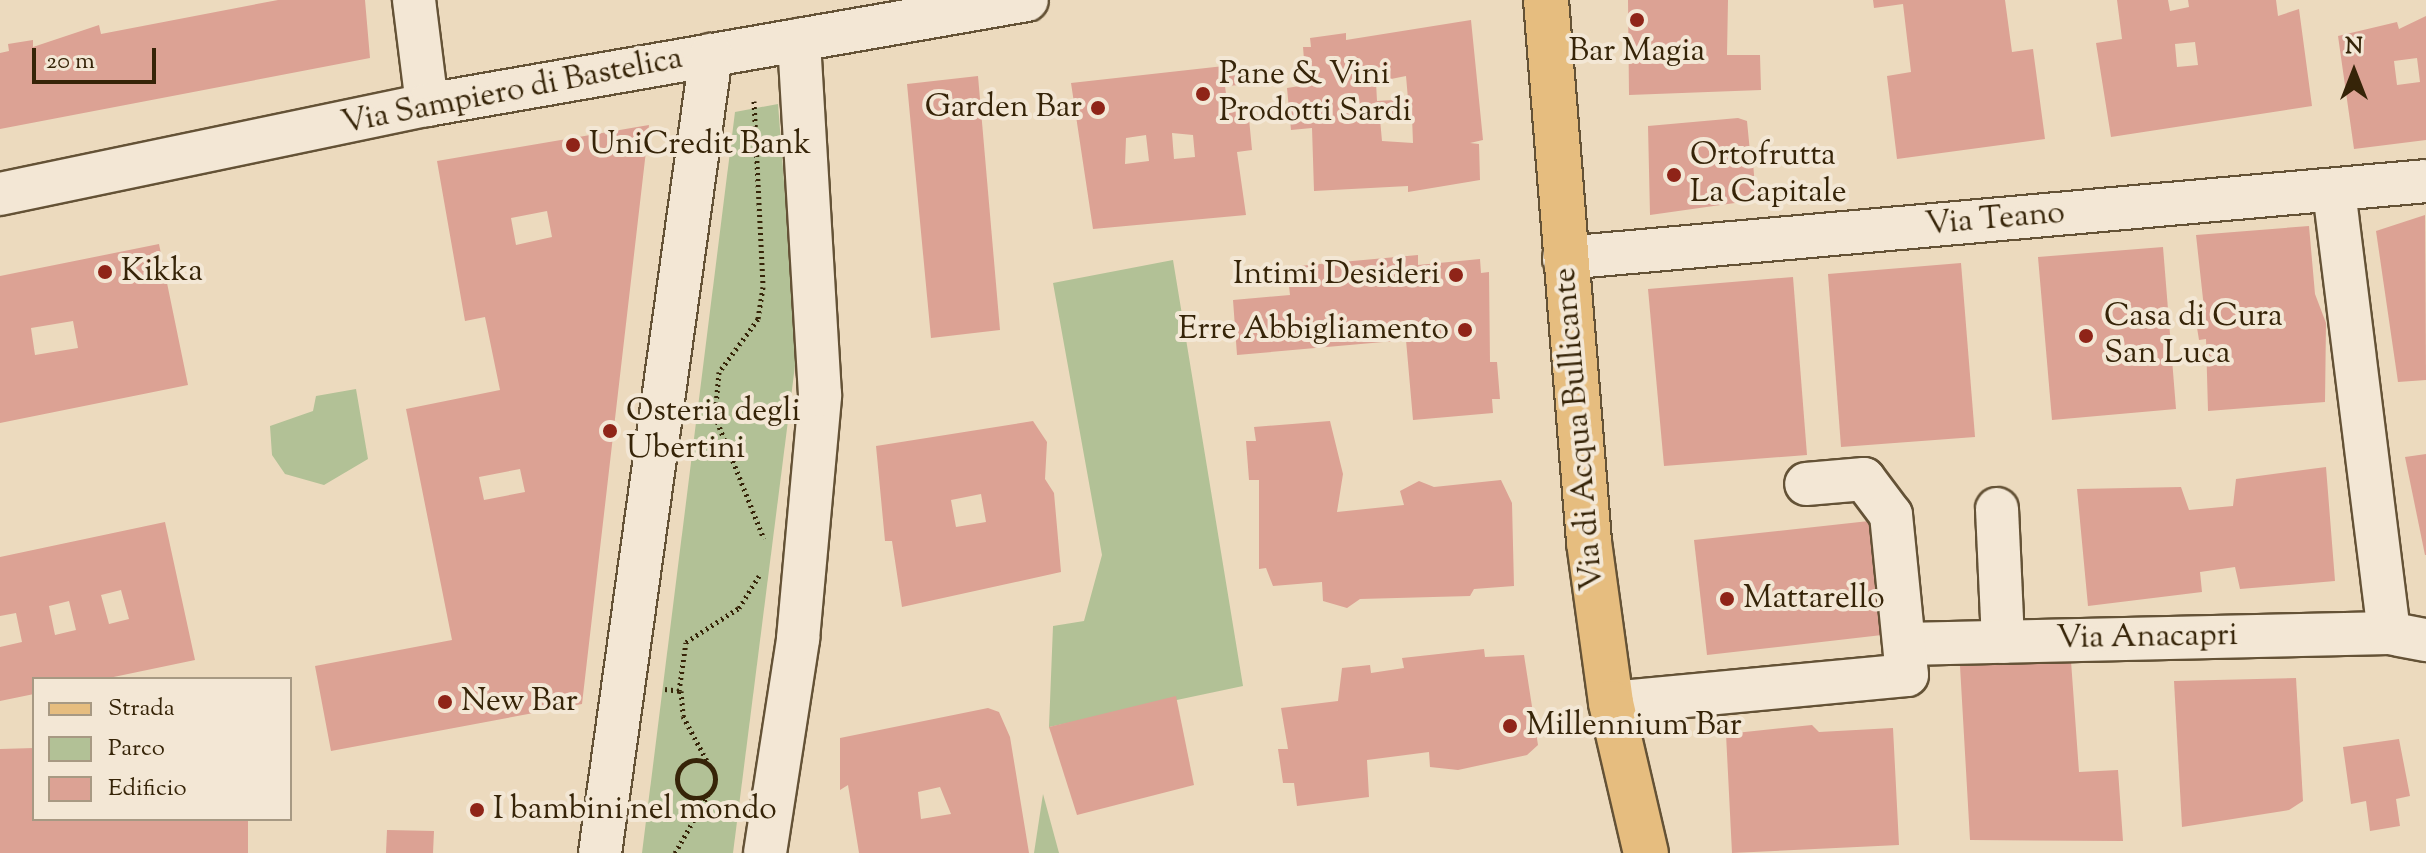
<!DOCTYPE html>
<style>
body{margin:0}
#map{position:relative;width:2426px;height:853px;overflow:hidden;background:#ecdabe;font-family:"Sorts Mill Goudy",serif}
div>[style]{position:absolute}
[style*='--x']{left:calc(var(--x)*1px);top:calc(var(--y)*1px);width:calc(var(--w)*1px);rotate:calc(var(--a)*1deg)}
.green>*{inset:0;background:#b2c196}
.building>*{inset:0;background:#dca294}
.path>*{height:5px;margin-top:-2.5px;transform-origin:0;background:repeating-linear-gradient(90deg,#362408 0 2px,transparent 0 6px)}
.path>.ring{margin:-2.5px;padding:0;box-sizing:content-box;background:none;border:5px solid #362408;border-radius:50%}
.roads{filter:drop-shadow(2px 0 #645236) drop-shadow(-2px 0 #645236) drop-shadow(0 2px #645236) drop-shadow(0 -2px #645236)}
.minor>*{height:42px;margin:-21px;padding:0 21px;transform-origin:21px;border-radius:21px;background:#f3e7d5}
.major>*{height:44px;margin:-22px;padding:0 22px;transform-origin:22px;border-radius:22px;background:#e6bd7f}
.dots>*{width:22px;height:22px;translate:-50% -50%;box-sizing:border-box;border:4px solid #f3e7d5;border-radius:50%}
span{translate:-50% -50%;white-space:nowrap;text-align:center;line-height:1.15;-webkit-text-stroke:8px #f3e7d5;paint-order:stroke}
.poi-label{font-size:32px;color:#362408}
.left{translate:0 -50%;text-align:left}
.right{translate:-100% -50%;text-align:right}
.street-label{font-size:32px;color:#362408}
.legend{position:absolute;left:32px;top:677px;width:260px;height:144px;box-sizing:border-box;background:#f3e7d5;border:2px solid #a79983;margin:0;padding:10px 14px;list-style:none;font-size:24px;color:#362408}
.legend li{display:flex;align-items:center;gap:16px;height:40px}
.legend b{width:40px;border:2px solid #a79983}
.north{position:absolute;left:2314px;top:32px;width:80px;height:80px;-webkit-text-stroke:6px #f3e7d5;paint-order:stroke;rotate:0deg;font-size:22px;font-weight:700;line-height:32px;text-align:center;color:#362408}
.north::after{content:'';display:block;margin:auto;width:28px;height:36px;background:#362408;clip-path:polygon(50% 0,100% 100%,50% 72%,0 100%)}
.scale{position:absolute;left:32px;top:48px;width:124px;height:36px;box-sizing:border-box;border:4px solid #362408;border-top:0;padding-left:10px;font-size:24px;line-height:28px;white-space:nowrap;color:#362408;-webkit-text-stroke:6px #f3e7d5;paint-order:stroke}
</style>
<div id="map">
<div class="green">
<div style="clip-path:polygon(778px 104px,797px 350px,733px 853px,642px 853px,735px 112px)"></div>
<div style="clip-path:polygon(1173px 260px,1243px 686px,1049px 727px,1053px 626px,1084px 621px,1102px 555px,1053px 283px)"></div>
<div style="clip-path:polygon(356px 389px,368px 459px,324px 485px,285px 474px,272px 455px,270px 426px,313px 411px,316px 396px)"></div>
<div style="clip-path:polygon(1043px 794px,1059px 853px,1034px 853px)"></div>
</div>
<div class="building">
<div style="clip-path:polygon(278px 0,365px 0,370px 58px,0 129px,0 53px,9px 51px,8px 44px,33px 40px,33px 47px,99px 25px,101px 34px)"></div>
<div style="clip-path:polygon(1628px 0,1728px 0,1727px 55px,1760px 55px,1761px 90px,1629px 95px)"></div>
<div style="clip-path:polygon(1873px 0,2005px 0,2012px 52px,2033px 49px,2045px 139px,1897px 159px,1887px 76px,1911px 72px,1903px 4px,1874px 8px)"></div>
<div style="clip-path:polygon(evenodd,2117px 0,2168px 0,2170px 11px,2189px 7px,2188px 0,2276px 0,2278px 16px,2299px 9px,2312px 106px,2111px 137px,2096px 43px,2122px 39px,2117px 0,2195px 42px,2198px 65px,2177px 67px,2175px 44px,2195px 42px)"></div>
<div style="clip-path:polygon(evenodd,2426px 16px,2426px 140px,2354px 149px,2338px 36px,2397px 22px,2399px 29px,2426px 16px,2417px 58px,2420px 82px,2397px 85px,2394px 61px,2417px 58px)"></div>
<div style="clip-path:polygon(evenodd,1471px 20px,1483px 140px,1470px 143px,1479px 144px,1480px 180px,1408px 192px,1408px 186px,1314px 191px,1312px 128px,1291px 130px,1287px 88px,1306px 85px,1303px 47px,1311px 47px,1310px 38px,1346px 33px,1346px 40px,1471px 20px,1406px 76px,1408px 99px,1377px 101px,1376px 82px,1406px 76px,1471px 20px,1412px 117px,1413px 143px,1382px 141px,1380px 119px,1412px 117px)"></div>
<div style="clip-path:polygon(evenodd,1224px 66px,1225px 76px,1240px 75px,1241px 85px,1225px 86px,1228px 110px,1248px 108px,1252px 150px,1237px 152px,1246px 215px,1093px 229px,1071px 83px,1224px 66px,1172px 133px,1193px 135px,1195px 157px,1174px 159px,1172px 133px,1224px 66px,1146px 135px,1149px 161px,1125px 164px,1126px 138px,1146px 135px)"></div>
<div style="clip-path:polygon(978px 76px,1000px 330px,931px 338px,907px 84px)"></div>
<div style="clip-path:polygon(1738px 118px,1747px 121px,1750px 152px,1741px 153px,1742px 163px,1753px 162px,1756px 200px,1650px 215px,1648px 126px)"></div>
<div style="clip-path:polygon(evenodd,649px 125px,582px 704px,331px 751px,315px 666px,452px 640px,406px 409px,500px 390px,485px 317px,465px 321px,437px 161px,649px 125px,547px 211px,552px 237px,516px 245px,511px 218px,547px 211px,649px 125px,520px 469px,525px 492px,484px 500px,479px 477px,520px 469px)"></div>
<div style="clip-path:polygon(2425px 215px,2426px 380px,2398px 382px,2376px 231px)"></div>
<div style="clip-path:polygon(2309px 226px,2315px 294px,2326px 323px,2325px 402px,2208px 411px,2206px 339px,2199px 340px,2194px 309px,2204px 308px,2196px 235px)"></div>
<div style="clip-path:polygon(evenodd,159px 244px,188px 385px,0 423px,0 276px,159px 244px,73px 321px,78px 348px,35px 355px,31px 328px,73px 321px)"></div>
<div style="clip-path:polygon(2163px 247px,2176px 409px,2052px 420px,2038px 257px)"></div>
<div style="clip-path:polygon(1418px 255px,1418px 265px,1480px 259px,1481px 273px,1489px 272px,1490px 362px,1497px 362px,1500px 399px,1492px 399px,1493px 413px,1413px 420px,1406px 340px,1237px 355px,1233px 300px,1290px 295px,1287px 267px)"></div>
<div style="clip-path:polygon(1961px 263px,1975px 437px,1841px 447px,1828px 274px)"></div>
<div style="clip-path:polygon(1793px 277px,1807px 455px,1664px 466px,1648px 289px)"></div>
<div style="clip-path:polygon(evenodd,1033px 421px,1047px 442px,1045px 479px,1054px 493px,1061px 572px,902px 607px,892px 541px,885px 541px,876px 446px,1033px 421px,981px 494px,986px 522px,956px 527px,951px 500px,981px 494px)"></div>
<div style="clip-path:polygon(1330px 421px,1343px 474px,1337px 512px,1404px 505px,1400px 491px,1419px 481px,1434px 487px,1501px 480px,1512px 503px,1514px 586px,1474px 589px,1470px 596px,1360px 599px,1347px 608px,1323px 601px,1322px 582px,1273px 586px,1266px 568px,1259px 569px,1259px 480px,1249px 480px,1246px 441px,1256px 441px,1254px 427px)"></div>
<div style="clip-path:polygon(2426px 454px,2426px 555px,2425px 555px,2405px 457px)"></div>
<div style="clip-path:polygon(2326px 467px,2335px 581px,2240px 589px,2235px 567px,2200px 572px,2202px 592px,2088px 606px,2077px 489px,2181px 487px,2189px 510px,2233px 506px,2236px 479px)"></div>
<div style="clip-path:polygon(1869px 521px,1882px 635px,1707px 655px,1694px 540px)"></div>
<div style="clip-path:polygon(evenodd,165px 522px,195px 660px,104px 679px,34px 679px,34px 694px,0 701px,0 647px,22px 642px,16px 613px,0 616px,0 557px,165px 522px,121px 590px,129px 619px,109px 624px,101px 595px,121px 590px,165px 522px,69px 601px,76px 630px,55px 635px,49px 606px,69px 601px)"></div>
<div style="clip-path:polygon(1484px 649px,1485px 657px,1524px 655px,1538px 745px,1527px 755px,1458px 770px,1430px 767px,1429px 752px,1367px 760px,1369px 797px,1297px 806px,1294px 783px,1283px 783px,1278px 749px,1288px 749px,1281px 708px,1338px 701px,1342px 668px,1370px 665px,1371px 673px,1404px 668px,1402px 658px)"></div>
<div style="clip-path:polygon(2071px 661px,2079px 772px,2118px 770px,2123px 841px,1970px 840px,1960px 666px)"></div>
<div style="clip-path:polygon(2296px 678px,2303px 801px,2289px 810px,2182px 827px,2174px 681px)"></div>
<div style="clip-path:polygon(1176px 696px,1194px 785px,1077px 815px,1049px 727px)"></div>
<div style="clip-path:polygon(evenodd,988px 708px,999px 712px,1010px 737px,1029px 853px,859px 853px,848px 785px,840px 790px,840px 738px,988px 708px,940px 787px,951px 814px,921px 819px,918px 792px,940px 787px)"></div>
<div style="clip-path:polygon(1812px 725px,1819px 732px,1893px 728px,1899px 845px,1732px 853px,1726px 734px)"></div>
<div style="clip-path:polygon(2399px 739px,2410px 796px,2396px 799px,2400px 826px,2370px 831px,2366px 801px,2351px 804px,2343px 747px)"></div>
<div style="clip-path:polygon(34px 748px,34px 819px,248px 819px,248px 853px,0 853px,0 749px)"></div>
<div style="clip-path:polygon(387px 830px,434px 831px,433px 853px,386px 853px)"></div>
</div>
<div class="path">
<div style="--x:754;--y:101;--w:186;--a:87.2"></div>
<div style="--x:763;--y:287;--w:32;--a:99"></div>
<div style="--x:758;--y:319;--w:66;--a:126.3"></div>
<div style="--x:719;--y:372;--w:44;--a:95.2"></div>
<div style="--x:715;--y:416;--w:132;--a:68.3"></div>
<div style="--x:665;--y:689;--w:16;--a:7"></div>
<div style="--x:681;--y:691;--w:25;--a:85"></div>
<div style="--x:683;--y:716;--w:53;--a:62"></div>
<div style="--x:679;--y:691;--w:49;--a:-81.9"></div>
<div style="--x:686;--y:642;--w:63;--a:-32.7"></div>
<div style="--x:739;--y:608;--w:38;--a:-58"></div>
<div class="ring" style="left:677px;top:760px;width:33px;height:33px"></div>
<div style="--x:675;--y:853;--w:67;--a:-60.4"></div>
</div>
<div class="roads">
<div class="minor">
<div style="--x:414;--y:0;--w:106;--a:82.9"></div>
<div style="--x:2334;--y:191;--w:445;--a:82.9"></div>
<div style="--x:0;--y:194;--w:436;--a:-11.8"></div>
<div style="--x:427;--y:105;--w:609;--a:-9.93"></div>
<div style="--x:1564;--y:258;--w:865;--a:-5.1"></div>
<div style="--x:1997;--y:509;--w:133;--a:87.4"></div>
<div style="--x:1905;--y:644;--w:484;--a:-1.3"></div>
<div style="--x:2389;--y:633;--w:38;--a:11"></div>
<div style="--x:1611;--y:703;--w:297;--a:-5.4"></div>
<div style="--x:1907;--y:675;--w:161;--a:-95.7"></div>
<div style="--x:1891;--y:515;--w:45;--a:-126.9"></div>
<div style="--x:1864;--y:479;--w:58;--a:175.1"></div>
<div style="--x:600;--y:853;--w:806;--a:-82.08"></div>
<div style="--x:765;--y:853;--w:217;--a:-81.2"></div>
<div style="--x:798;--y:639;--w:245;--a:-84.8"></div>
<div style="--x:820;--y:395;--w:356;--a:-93.4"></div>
</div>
<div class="major">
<div style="--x:1546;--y:0;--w:544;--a:85.46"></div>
<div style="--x:1589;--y:542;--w:162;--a:82.2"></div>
<div style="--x:1611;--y:703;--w:154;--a:76.9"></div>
</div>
</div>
<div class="dots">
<div style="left:1637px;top:20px;background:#8f2418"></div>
<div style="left:1203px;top:94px;background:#8f2418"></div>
<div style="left:1098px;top:108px;background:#8f2418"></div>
<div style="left:573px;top:145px;background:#8f2418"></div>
<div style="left:1674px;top:175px;background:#8f2418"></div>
<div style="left:105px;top:272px;background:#8f2418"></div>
<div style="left:1456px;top:275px;background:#8f2418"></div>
<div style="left:1465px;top:330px;background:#8f2418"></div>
<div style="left:2086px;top:336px;background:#8f2418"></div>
<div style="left:610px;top:431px;background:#8f2418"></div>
<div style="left:1727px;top:599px;background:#8f2418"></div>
<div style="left:445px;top:702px;background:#8f2418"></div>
<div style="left:1510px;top:726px;background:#8f2418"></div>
<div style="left:477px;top:810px;background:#8f2418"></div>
</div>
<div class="poi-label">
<span style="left:1637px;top:52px">Bar Magia</span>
<span class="left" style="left:1219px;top:94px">Pane &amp; Vini<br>Prodotti Sardi</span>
<span class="right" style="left:1082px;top:108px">Garden Bar</span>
<span class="left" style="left:589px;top:145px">UniCredit Bank</span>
<span class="left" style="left:1690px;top:175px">Ortofrutta<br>La Capitale</span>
<span class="left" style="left:121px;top:272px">Kikka</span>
<span class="right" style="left:1440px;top:275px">Intimi Desideri</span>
<span class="left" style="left:2104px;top:336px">Casa di Cura<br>San Luca</span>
<span class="right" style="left:1449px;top:330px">Erre Abbigliamento</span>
<span class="left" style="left:626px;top:431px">Osteria degli<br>Ubertini</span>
<span class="left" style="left:1743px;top:599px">Mattarello</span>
<span class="left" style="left:461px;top:702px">New Bar</span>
<span class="left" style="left:1526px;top:726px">Millennium Bar</span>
<span class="left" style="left:493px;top:810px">I bambini nel mondo</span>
</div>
<div class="street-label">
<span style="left:512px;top:92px;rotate:-11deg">Via Sampiero di Bastelica</span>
<span style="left:1995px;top:220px;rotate:-5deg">Via Teano</span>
<span style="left:1580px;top:429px;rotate:-95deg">Via di Acqua Bullicante</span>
<span style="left:2147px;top:638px;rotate:-1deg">Via Anacapri</span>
</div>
<ul class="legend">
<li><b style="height:10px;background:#e6bd7f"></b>Strada</li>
<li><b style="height:22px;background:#b2c196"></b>Parco</li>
<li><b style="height:22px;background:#dca294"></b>Edificio</li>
</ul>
<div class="north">N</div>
<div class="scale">20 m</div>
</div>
